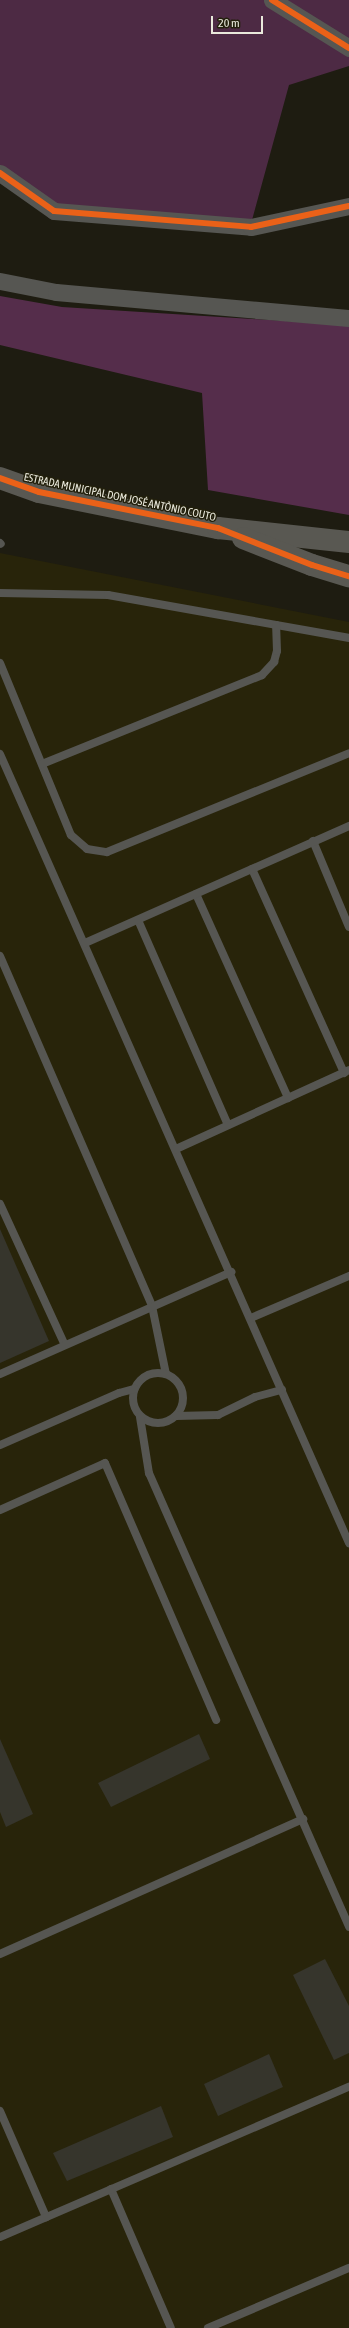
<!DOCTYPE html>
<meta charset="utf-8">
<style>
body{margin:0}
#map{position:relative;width:349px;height:2328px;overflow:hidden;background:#1e1c11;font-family:"Asap Condensed",sans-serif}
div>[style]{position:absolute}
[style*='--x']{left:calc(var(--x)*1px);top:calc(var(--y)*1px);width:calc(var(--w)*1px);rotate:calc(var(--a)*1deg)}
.built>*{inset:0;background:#28240a}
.green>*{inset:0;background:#4d2a44}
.forest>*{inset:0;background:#552d4b}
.building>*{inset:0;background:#36352c}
.lane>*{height:8px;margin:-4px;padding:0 4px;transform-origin:4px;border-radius:4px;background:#565652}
.lane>.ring{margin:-4px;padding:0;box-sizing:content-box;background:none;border:8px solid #565652;border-radius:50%}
.street>*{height:17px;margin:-8.5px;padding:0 8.5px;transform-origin:8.5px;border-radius:8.5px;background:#565652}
.secondary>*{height:22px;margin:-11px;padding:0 11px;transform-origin:11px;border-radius:11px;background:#595852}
.cycleway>*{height:6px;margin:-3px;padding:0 3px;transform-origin:3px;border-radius:3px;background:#ea6118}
span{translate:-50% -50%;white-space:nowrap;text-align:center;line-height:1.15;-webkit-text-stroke:3px #23200c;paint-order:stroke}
.street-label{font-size:11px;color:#eae9dc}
.scale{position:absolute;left:211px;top:16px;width:52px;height:18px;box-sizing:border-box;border:2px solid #eae9dc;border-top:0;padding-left:5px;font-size:12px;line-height:14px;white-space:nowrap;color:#eae9dc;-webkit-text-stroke:3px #23200c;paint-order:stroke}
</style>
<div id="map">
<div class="built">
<div style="clip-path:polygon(0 553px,349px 622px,349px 2328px,0 2328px)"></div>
</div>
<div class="green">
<div style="clip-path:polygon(0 0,349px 0,349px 66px,289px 85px,252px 220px,55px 204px,0 165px)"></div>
</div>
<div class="forest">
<div style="clip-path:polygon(0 296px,62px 307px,349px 325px,349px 515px,208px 490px,202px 393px,0 345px)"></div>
</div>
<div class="building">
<div style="clip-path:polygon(0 1229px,49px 1341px,0 1363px)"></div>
<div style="clip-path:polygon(199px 1734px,210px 1759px,111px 1807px,98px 1783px)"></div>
<div style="clip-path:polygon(0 1739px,33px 1814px,6px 1827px,0 1812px)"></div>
<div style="clip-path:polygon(325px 1959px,349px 2006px,349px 2053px,334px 2060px,293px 1975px)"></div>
<div style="clip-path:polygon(269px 2054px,283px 2087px,218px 2116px,204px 2084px)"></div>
<div style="clip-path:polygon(161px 2106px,173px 2137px,67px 2181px,53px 2153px)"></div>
</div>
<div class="lane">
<div style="--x:0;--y:543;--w:1;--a:45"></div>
<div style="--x:0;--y:593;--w:108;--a:1.1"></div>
<div style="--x:108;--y:595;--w:245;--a:10.1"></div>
<div style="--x:0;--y:663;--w:186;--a:67.6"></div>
<div style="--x:71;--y:835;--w:21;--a:41"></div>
<div style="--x:87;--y:849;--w:20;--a:9"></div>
<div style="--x:107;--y:852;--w:261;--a:-22.2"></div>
<div style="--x:0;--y:754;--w:863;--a:66.14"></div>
<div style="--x:42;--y:764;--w:237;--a:-22"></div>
<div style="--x:262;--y:675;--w:18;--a:-47"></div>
<div style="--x:274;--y:662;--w:11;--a:-75"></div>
<div style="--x:277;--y:651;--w:26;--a:-92"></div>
<div style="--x:313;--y:841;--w:93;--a:67.3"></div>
<div style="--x:252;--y:869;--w:224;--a:65.7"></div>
<div style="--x:196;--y:894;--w:224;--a:65.7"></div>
<div style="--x:138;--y:920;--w:224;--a:66.3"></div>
<div style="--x:85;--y:943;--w:289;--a:-23.9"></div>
<div style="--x:0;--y:956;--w:382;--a:66.5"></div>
<div style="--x:152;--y:1306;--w:69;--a:78.4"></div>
<div style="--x:176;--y:1149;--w:190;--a:-24.5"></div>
<div style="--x:0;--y:1204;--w:155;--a:65.3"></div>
<div style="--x:251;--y:1318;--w:107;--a:-23.2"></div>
<div class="ring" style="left:133px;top:1373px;width:42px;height:42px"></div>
<div style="--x:0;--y:1374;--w:253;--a:-23.8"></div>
<div style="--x:176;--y:1416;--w:42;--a:-1.4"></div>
<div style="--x:218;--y:1415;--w:41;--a:-25.9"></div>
<div style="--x:255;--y:1397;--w:28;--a:-15"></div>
<div style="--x:140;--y:1417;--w:57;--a:80.9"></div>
<div style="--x:149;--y:1473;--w:496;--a:66.2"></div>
<div style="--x:0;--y:1445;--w:130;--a:-23.6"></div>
<div style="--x:119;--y:1393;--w:16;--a:-15"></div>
<div style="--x:0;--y:1510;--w:115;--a:-24.1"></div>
<div style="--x:105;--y:1463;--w:280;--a:66.6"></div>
<div style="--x:0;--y:1954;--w:332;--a:-24"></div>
<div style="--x:0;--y:2111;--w:116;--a:66.5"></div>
<div style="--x:111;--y:2189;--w:151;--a:66.7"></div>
<div style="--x:0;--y:2237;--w:380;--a:-23.3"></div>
<div style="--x:208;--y:2328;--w:153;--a:-23.1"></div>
</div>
<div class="street">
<div style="--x:272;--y:0;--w:91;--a:31.9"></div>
<div style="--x:0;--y:173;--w:66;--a:35.1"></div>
<div style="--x:54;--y:211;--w:198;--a:4.6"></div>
<div style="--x:251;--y:227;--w:100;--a:-12.1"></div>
<div style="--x:0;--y:281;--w:57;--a:11.1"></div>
<div style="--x:56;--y:292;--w:294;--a:5.1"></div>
</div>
<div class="secondary">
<div style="--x:0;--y:478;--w:41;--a:19.7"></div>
<div style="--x:39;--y:492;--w:183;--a:11.4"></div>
<div style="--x:218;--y:528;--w:132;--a:6.1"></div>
<div style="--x:243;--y:538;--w:74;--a:21.4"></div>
<div style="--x:312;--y:565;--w:39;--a:17"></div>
</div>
<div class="cycleway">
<div style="--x:272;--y:0;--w:91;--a:31.9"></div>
<div style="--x:0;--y:173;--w:66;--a:35.1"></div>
<div style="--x:54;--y:211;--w:198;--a:4.6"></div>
<div style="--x:251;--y:227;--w:100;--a:-12.1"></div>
<div style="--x:0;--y:478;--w:41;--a:19.7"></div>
<div style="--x:39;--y:492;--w:183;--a:11.4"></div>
<div style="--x:218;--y:528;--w:101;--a:21.5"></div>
<div style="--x:312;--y:565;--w:39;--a:17"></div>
</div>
<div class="street-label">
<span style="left:120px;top:497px;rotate:12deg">ESTRADA MUNICIPAL DOM JOSÉ ANTÔNIO COUTO</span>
</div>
<div class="scale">20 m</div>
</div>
